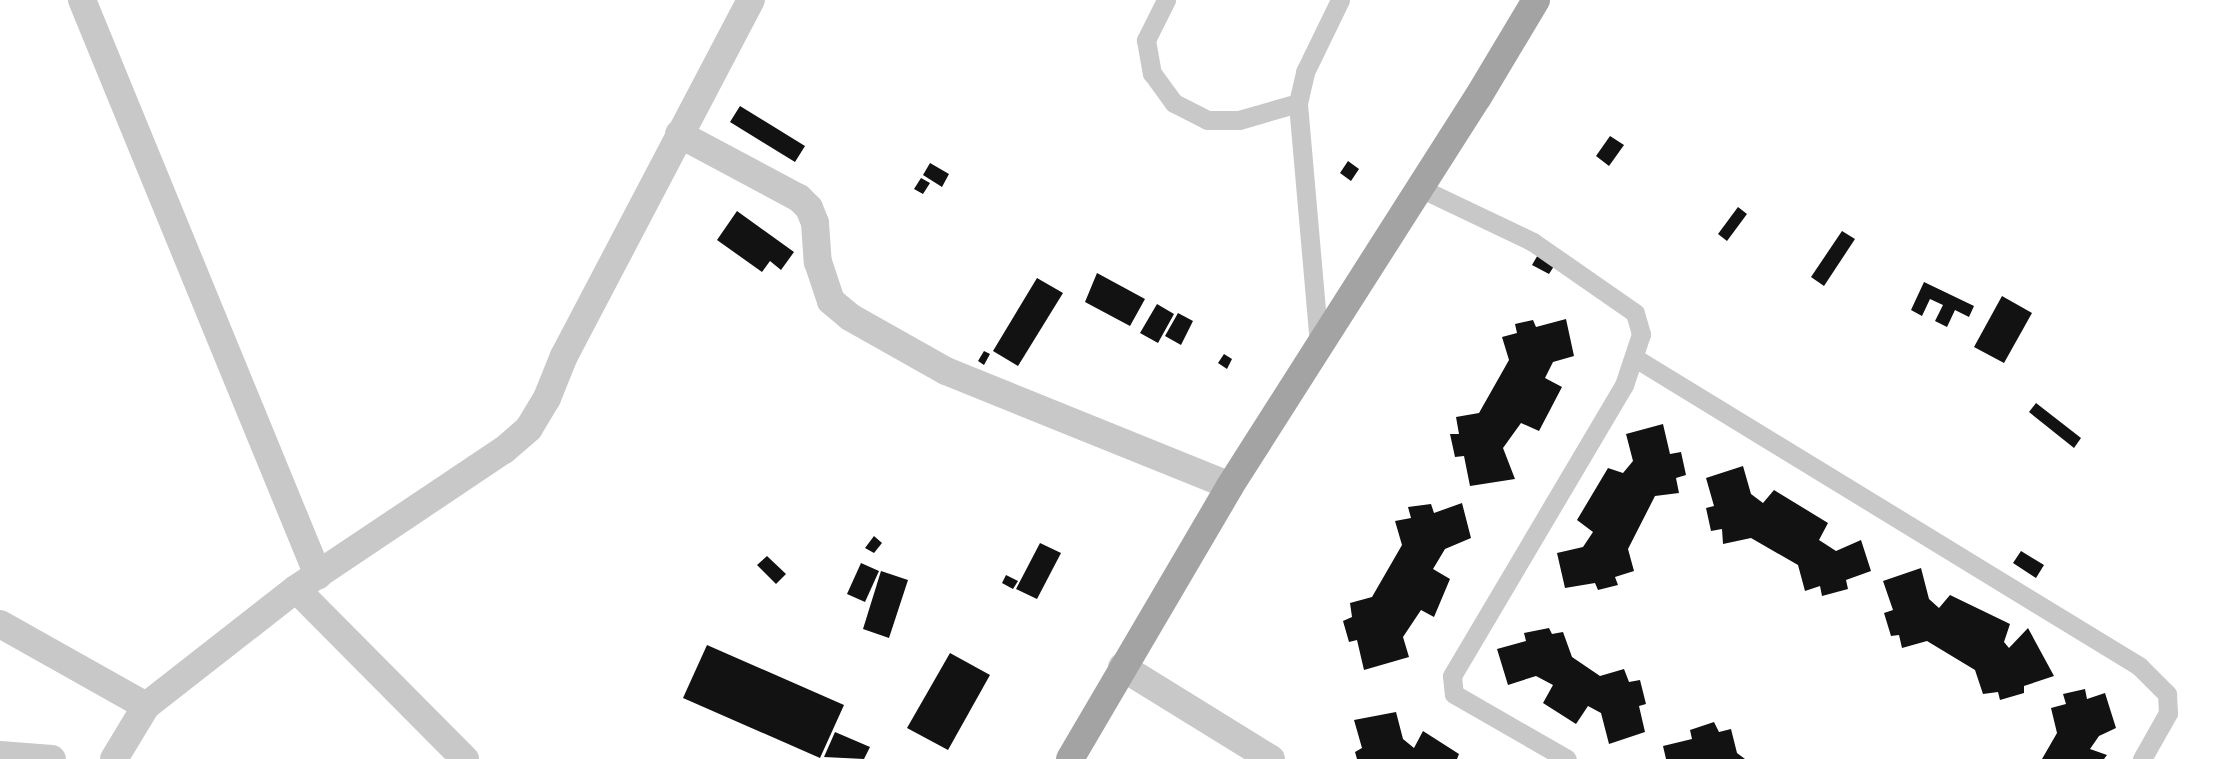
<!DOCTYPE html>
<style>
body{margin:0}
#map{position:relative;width:2215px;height:759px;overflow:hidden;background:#fff;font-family:Mulish,sans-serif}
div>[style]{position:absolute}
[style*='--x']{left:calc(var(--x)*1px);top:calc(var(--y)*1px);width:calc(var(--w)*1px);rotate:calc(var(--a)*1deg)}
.building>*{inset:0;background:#121212}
.lane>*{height:19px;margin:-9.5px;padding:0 9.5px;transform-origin:9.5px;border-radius:9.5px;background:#c8c8c8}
.street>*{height:28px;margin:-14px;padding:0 14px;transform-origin:14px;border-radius:14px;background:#c8c8c8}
.primary>*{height:28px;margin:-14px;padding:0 14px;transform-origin:14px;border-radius:14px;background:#a3a3a3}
span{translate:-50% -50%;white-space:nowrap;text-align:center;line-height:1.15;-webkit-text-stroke:5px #fff;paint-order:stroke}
</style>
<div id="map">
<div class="building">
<div style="clip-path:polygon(740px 106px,805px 146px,795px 162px,730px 122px)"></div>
<div style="clip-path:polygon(1610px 136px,1624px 145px,1609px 166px,1596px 156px)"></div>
<div style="clip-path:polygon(1348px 161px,1359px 169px,1351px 181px,1340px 173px)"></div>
<div style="clip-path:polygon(930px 163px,949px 174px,942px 187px,923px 175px)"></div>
<div style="clip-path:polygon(921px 178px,930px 183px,923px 194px,914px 189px)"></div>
<div style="clip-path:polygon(1738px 207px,1747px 214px,1727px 241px,1718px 234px)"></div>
<div style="clip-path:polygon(737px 211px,794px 252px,781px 270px,770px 261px,762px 272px,717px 240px)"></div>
<div style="clip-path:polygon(1842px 231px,1855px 239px,1824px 286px,1811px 277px)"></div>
<div style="clip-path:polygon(1539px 253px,1556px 263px,1549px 274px,1532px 265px)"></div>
<div style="clip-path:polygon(1097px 273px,1145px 299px,1130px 326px,1085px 302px)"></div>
<div style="clip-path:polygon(1037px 278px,1063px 293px,1018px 366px,993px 351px)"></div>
<div style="clip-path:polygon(1924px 282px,1974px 306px,1969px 317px,1955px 310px,1947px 327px,1935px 321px,1943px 305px,1930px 299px,1922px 316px,1911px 310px)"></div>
<div style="clip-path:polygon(2002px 296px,2032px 313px,2004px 363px,1974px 347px)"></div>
<div style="clip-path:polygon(1157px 304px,1174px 314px,1158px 343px,1140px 333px)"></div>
<div style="clip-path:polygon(1178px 313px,1193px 321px,1181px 345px,1165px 336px)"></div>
<div style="clip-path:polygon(1566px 319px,1574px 356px,1553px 362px,1545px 378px,1562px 387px,1539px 431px,1521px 423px,1503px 448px,1515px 479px,1470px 486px,1464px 456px,1455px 457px,1450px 434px,1459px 434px,1456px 417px,1479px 413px,1509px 360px,1502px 337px,1517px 333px,1515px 324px,1533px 320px,1536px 327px)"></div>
<div style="clip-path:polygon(984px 351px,990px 354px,984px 365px,978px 361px)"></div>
<div style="clip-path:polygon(1224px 354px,1232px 359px,1227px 369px,1218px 363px)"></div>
<div style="clip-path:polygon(2036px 403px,2081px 438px,2074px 448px,2029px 412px)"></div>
<div style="clip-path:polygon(1663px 424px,1670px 454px,1681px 452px,1686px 475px,1676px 478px,1679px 493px,1655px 496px,1628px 549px,1634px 571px,1615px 577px,1618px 585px,1598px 590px,1595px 583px,1565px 588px,1557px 553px,1583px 547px,1593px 532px,1577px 520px,1608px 468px,1623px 473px,1633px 461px,1626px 434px)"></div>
<div style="clip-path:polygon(1743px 466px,1751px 494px,1763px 503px,1774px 490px,1828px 523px,1819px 540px,1836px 551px,1861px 540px,1871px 571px,1846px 580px,1848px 589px,1822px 596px,1820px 586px,1805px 591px,1798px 565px,1751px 538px,1723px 544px,1722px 529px,1711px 531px,1706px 508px,1714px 506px,1706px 478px)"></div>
<div style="clip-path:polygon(1462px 503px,1471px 538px,1445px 549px,1433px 569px,1450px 579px,1434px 617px,1421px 610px,1403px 637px,1409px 657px,1364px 670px,1357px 640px,1349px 642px,1343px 621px,1352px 617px,1350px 603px,1372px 597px,1402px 545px,1395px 521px,1411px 518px,1408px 507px,1431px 504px,1434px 513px)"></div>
<div style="clip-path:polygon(874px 536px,882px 543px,874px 553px,865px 548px)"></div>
<div style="clip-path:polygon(1040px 543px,1061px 553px,1037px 599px,1016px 589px)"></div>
<div style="clip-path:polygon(2021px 551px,2044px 565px,2036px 578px,2013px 563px)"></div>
<div style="clip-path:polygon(767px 556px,786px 574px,776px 584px,757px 565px)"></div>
<div style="clip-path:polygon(861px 563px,879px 571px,865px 602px,847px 594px)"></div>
<div style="clip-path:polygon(1921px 568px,1929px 599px,1939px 608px,1950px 595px,2010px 624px,2004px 642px,2009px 648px,2028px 628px,2054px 676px,2024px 686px,2024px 693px,2000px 700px,1998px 692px,1983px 694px,1975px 670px,1927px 641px,1902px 648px,1899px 635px,1891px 636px,1884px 613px,1893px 610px,1883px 581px)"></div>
<div style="clip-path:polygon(881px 571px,908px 580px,889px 638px,863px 629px)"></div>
<div style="clip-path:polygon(1006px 575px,1018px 581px,1013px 589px,1002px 583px)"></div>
<div style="clip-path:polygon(1549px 628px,1552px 634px,1563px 632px,1572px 657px,1600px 676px,1624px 669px,1629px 682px,1640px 680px,1646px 704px,1639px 706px,1645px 732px,1609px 744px,1601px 713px,1588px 706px,1576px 724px,1543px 703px,1553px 685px,1536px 676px,1508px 685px,1497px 649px,1526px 641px,1524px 633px)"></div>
<div style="clip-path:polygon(707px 645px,844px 705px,820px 758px,683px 698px)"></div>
<div style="clip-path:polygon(950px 653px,990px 675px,948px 750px,907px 728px)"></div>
<div style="clip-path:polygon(2085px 689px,2087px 699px,2105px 693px,2116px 728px,2099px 736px,2090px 749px,2107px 755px,2104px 759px,2042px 759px,2057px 733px,2051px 708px,2066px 704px,2063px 694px)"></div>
<div style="clip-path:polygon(1396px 712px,1403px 739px,1414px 748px,1423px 731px,1459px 754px,1457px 759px,1357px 759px,1355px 752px,1362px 748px,1354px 720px)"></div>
<div style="clip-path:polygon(1714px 722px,1719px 732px,1731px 729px,1737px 753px,1745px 759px,1666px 759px,1663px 746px,1692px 739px,1690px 730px)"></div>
<div style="clip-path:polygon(835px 732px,870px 747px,864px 759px,824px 757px)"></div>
</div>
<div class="lane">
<div style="--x:1166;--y:0;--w:45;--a:116.6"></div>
<div style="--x:1146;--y:40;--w:34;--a:80"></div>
<div style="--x:1152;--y:73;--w:37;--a:54"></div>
<div style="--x:1174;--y:103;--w:37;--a:27"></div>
<div style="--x:1207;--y:120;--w:32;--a:0"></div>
<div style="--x:1239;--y:120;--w:61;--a:-16.1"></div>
<div style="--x:1420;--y:188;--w:125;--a:25.5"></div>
<div style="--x:1533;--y:242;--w:124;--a:34.8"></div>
<div style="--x:1635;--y:313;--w:22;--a:74"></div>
<div style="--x:1641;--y:334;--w:54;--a:108.4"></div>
<div style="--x:1624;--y:385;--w:338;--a:120.6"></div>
<div style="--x:1452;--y:676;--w:18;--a:84"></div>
<div style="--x:1454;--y:694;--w:130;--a:29.9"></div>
<div style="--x:1319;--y:344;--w:242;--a:-95"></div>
<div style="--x:1298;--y:103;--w:32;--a:-77"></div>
<div style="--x:1305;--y:72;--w:80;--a:-64.1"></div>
<div style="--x:1635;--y:358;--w:591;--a:31.43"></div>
<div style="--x:2139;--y:666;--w:40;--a:45"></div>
<div style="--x:2167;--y:694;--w:19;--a:87"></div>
<div style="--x:2168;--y:713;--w:53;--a:119.5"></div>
</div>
<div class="street">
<div style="--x:82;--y:0;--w:622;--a:67.69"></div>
<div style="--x:679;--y:134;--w:136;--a:28.1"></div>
<div style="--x:799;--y:198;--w:14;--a:45"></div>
<div style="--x:809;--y:208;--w:16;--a:68"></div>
<div style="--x:815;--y:223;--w:39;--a:86"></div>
<div style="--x:818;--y:262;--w:41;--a:71.6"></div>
<div style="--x:831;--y:301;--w:25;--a:40"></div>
<div style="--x:850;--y:317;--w:110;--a:29.4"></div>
<div style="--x:946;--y:371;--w:306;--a:22"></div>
<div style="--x:296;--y:589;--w:240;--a:45.2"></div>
<div style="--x:0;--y:624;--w:167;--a:29.3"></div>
<div style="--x:1122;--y:667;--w:175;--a:31.7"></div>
<div style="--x:0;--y:755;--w:52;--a:4.4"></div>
<div style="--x:114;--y:759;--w:62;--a:-58.9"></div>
<div style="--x:146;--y:706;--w:190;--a:-38"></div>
<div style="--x:296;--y:589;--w:250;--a:-33.8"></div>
<div style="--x:504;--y:450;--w:33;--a:-41"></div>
<div style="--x:529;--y:428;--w:35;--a:-59"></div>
<div style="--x:547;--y:398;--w:45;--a:-68"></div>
<div style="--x:564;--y:356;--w:402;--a:-62.3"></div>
</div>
<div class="primary">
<div style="--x:1070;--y:759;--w:316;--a:-59.6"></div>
<div style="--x:1230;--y:486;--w:461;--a:-57.5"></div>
<div style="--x:1478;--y:97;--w:113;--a:-59.1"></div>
</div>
</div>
